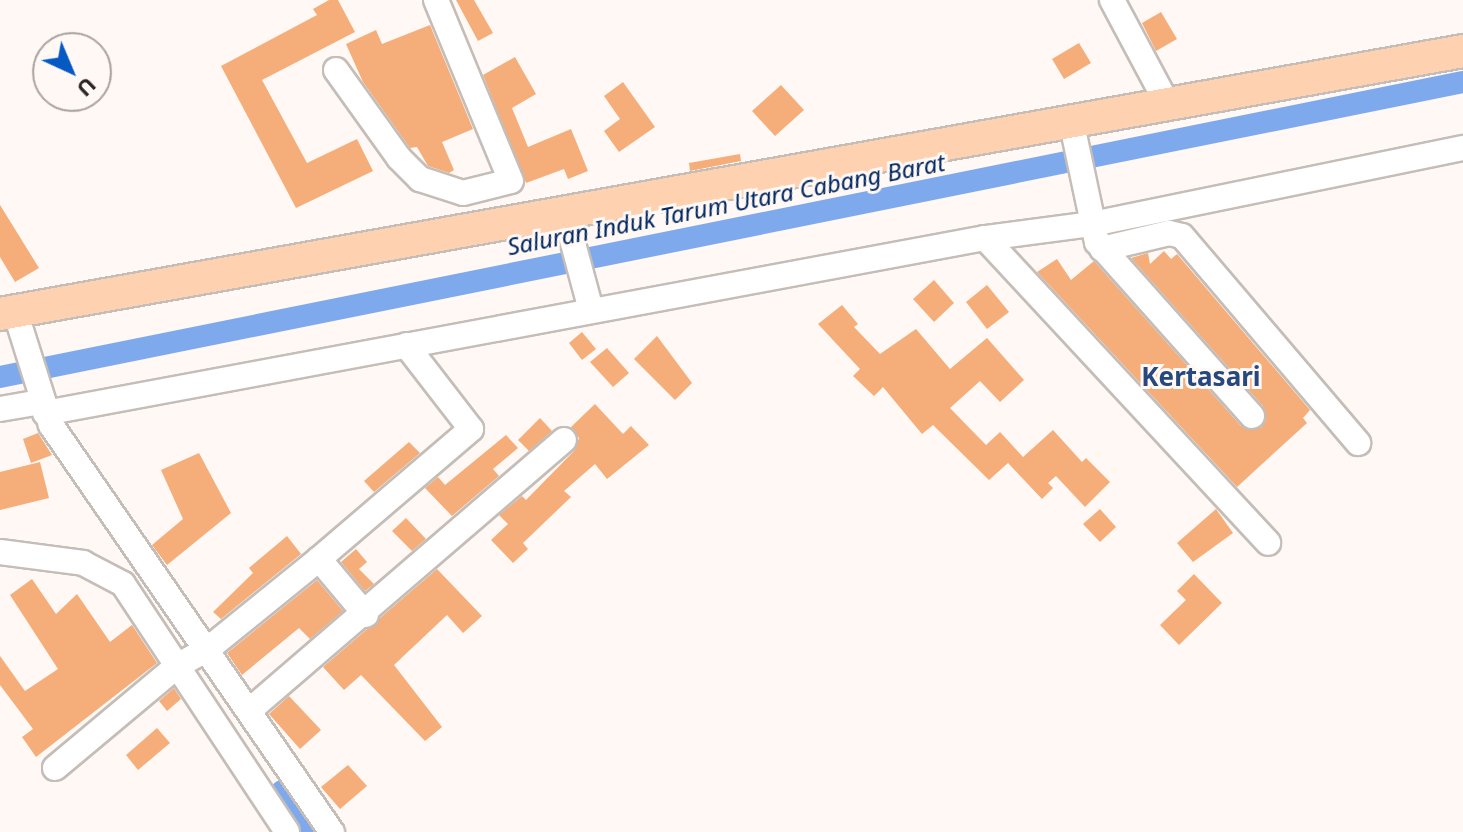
<!DOCTYPE html>
<style>
body{margin:0}
#map{position:relative;width:1463px;height:832px;overflow:hidden;background:#fff8f4;font-family:"Noto Sans",sans-serif}
div>[style]{position:absolute}
[style*='--x']{left:calc(var(--x)*1px);top:calc(var(--y)*1px);width:calc(var(--w)*1px);rotate:calc(var(--a)*1deg)}
.canal>*{height:22px;margin:-11px;padding:0 11px;transform-origin:11px;border-radius:11px;background:#7eaaed}
.building>*{inset:0;background:#f5ad79}
.roads{filter:drop-shadow(2px 0 #c4bdb8) drop-shadow(-2px 0 #c4bdb8) drop-shadow(0 2px #c4bdb8) drop-shadow(0 -2px #c4bdb8)}
.minor>*{height:24px;margin:-12px;padding:0 12px;transform-origin:12px;border-radius:12px;background:#fff}
.major>*{height:32px;margin:-16px;padding:0 16px;transform-origin:16px;border-radius:16px;background:#fed1b1}
span{translate:-50% -50%;white-space:nowrap;text-align:center;line-height:1.15;-webkit-text-stroke:6px #fff8f4;paint-order:stroke}
.water-label{font-size:24px;color:#002861;font-style:italic}
.quarter-label{font-size:26px;color:#25487e;font-weight:700}
.north{position:absolute;left:32px;top:32px;width:80px;height:80px;box-sizing:border-box;background:#fff8f4;border:2px solid #a9a3a0;border-radius:50%;rotate:136deg;font-size:22px;font-weight:700;line-height:32px;text-align:center;color:#272422}
.north::after{content:'';display:block;margin:auto;width:28px;height:36px;background:#0658c2;clip-path:polygon(50% 0,100% 100%,50% 72%,0 100%)}
</style>
<div id="map">
<div class="canal">
<div style="--x:0;--y:377;--w:1492;--a:-11.4"></div>
<div style="--x:282;--y:791;--w:50;--a:54.7"></div>
</div>
<div class="building">
<div style="clip-path:polygon(329px 0,338px 0,355px 32px,262px 80px,307px 163px,357px 139px,373px 171px,296px 208px,221px 66px,317px 15px,313px 9px)"></div>
<div style="clip-path:polygon(456px 0,474px 0,493px 33px,478px 41px)"></div>
<div style="clip-path:polygon(1161px 12px,1177px 39px,1156px 51px,1142px 23px)"></div>
<div style="clip-path:polygon(430px 25px,473px 129px,442px 142px,454px 170px,449px 173px,428px 166px,417px 147px,410px 148px,363px 82px,346px 44px,376px 30px,382px 44px)"></div>
<div style="clip-path:polygon(1079px 43px,1091px 63px,1064px 79px,1052px 59px)"></div>
<div style="clip-path:polygon(515px 57px,536px 94px,512px 108px,528px 147px,571px 129px,588px 171px,568px 179px,564px 169px,526px 183px,483px 75px)"></div>
<div style="clip-path:polygon(623px 82px,655px 127px,619px 152px,604px 131px,620px 119px,604px 96px)"></div>
<div style="clip-path:polygon(781px 85px,804px 110px,775px 136px,752px 111px)"></div>
<div style="clip-path:polygon(740px 154px,741px 161px,690px 171px,689px 163px)"></div>
<div style="clip-path:polygon(0 205px,39px 268px,15px 282px,0 257px)"></div>
<div style="clip-path:polygon(1164px 251px,1171px 259px,1177px 254px,1310px 410px,1303px 418px,1307px 423px,1237px 487px,1037px 272px,1057px 259px,1071px 280px,1094px 261px,1241px 426px,1261px 428px,1266px 420px,1263px 406px,1131px 258px,1148px 253px,1150px 264px)"></div>
<div style="clip-path:polygon(934px 280px,954px 303px,934px 322px,913px 299px)"></div>
<div style="clip-path:polygon(987px 285px,1009px 312px,987px 329px,966px 302px)"></div>
<div style="clip-path:polygon(842px 305px,858px 324px,854px 327px,880px 354px,916px 329px,950px 369px,987px 338px,1024px 380px,1000px 402px,980px 381px,950px 408px,986px 445px,1000px 432px,1023px 457px,1053px 430px,1082px 462px,1086px 458px,1110px 482px,1085px 507px,1056px 476px,1048px 483px,1053px 488px,1042px 499px,1008px 463px,989px 480px,933px 425px,922px 434px,883px 387px,874px 396px,853px 376px,860px 369px,818px 324px)"></div>
<div style="clip-path:polygon(582px 332px,596px 349px,582px 360px,569px 343px)"></div>
<div style="clip-path:polygon(657px 336px,692px 383px,675px 400px,634px 359px)"></div>
<div style="clip-path:polygon(607px 348px,629px 373px,613px 387px,590px 362px)"></div>
<div style="clip-path:polygon(595px 404px,623px 434px,631px 426px,649px 445px,607px 479px,595px 464px,564px 491px,571px 497px,523px 543px,528px 549px,513px 563px,491px 540px,508px 524px,499px 515px,522px 496px,526px 500px,574px 451px,579px 438px,571px 427px)"></div>
<div style="clip-path:polygon(540px 418px,552px 431px,529px 451px,518px 440px)"></div>
<div style="clip-path:polygon(38px 433px,52px 455px,31px 463px,23px 439px)"></div>
<div style="clip-path:polygon(506px 435px,518px 448px,493px 469px,499px 476px,452px 516px,425px 488px,438px 477px,445px 485px)"></div>
<div style="clip-path:polygon(409px 442px,420px 453px,374px 492px,364px 481px)"></div>
<div style="clip-path:polygon(199px 453px,231px 513px,167px 565px,152px 545px,183px 519px,161px 470px)"></div>
<div style="clip-path:polygon(40px 462px,49px 498px,0 510px,0 472px)"></div>
<div style="clip-path:polygon(1100px 509px,1116px 527px,1100px 542px,1083px 524px)"></div>
<div style="clip-path:polygon(1216px 509px,1233px 533px,1193px 562px,1177px 543px)"></div>
<div style="clip-path:polygon(406px 518px,426px 539px,412px 551px,392px 531px)"></div>
<div style="clip-path:polygon(287px 536px,301px 554px,221px 619px,213px 612px,253px 573px,249px 568px)"></div>
<div style="clip-path:polygon(356px 549px,367px 562px,359px 569px,374px 584px,365px 591px,341px 562px)"></div>
<div style="clip-path:polygon(437px 569px,482px 616px,463px 633px,447px 615px,394px 665px,442px 727px,425px 741px,361px 675px,344px 690px,323px 667px)"></div>
<div style="clip-path:polygon(1194px 574px,1222px 603px,1179px 645px,1160px 625px,1186px 600px,1177px 591px)"></div>
<div style="clip-path:polygon(32px 579px,56px 614px,77px 594px,110px 642px,132px 625px,157px 663px,36px 757px,22px 737px,33px 729px,0 685px,0 656px,25px 691px,58px 669px,10px 595px)"></div>
<div style="clip-path:polygon(317px 580px,343px 611px,310px 639px,299px 628px,242px 675px,227px 653px)"></div>
<div style="clip-path:polygon(174px 688px,181px 699px,167px 711px,159px 701px)"></div>
<div style="clip-path:polygon(289px 696px,321px 730px,300px 749px,269px 714px)"></div>
<div style="clip-path:polygon(157px 728px,170px 743px,138px 770px,126px 755px)"></div>
<div style="clip-path:polygon(348px 765px,367px 786px,340px 809px,321px 787px)"></div>
</div>
<div class="roads">
<div class="minor">
<div style="--x:1112;--y:0;--w:115;--a:61.9"></div>
<div style="--x:336;--y:70;--w:108;--a:54.4"></div>
<div style="--x:399;--y:158;--w:30;--a:45"></div>
<div style="--x:420;--y:179;--w:45;--a:18"></div>
<div style="--x:463;--y:193;--w:49;--a:-14"></div>
<div style="--x:511;--y:181;--w:196;--a:-112.5"></div>
<div style="--x:1071;--y:120;--w:125;--a:78"></div>
<div style="--x:1097;--y:242;--w:233;--a:48.3"></div>
<div style="--x:564;--y:210;--w:104;--a:74.9"></div>
<div style="--x:985;--y:238;--w:416;--a:47.1"></div>
<div style="--x:1102;--y:249;--w:69;--a:-13.4"></div>
<div style="--x:1169;--y:233;--w:13;--a:13"></div>
<div style="--x:1182;--y:236;--w:272;--a:49.6"></div>
<div style="--x:15;--y:311;--w:120;--a:72.5"></div>
<div style="--x:51;--y:425;--w:495;--a:55.4"></div>
<div style="--x:0;--y:409;--w:42;--a:-9.7"></div>
<div style="--x:45;--y:413;--w:956;--a:-10.55"></div>
<div style="--x:985;--y:238;--w:108;--a:-7.5"></div>
<div style="--x:1092;--y:224;--w:379;--a:-11.6"></div>
<div style="--x:0;--y:552;--w:84;--a:7.5"></div>
<div style="--x:83;--y:563;--w:45;--a:27.7"></div>
<div style="--x:123;--y:584;--w:297;--a:56.5"></div>
<div style="--x:319;--y:559;--w:200;--a:-40.5"></div>
<div style="--x:471;--y:429;--w:106;--a:-127.7"></div>
<div style="--x:250;--y:710;--w:414;--a:-40.7"></div>
<div style="--x:55;--y:768;--w:159;--a:-39.9"></div>
<div style="--x:177;--y:666;--w:35;--a:-29"></div>
<div style="--x:208;--y:649;--w:143;--a:-39"></div>
<div style="--x:319;--y:559;--w:73;--a:50"></div>
</div>
<div class="major">
<div style="--x:0;--y:314;--w:1486;--a:-10.19"></div>
</div>
</div>
<div class="water-label">
<span style="left:726px;top:204px;rotate:-11deg">Saluran Induk Tarum Utara Cabang Barat</span>
</div>
<div class="quarter-label">
<span style="left:1201px;top:377px">Kertasari</span>
</div>
<div class="north">U</div>
</div>
